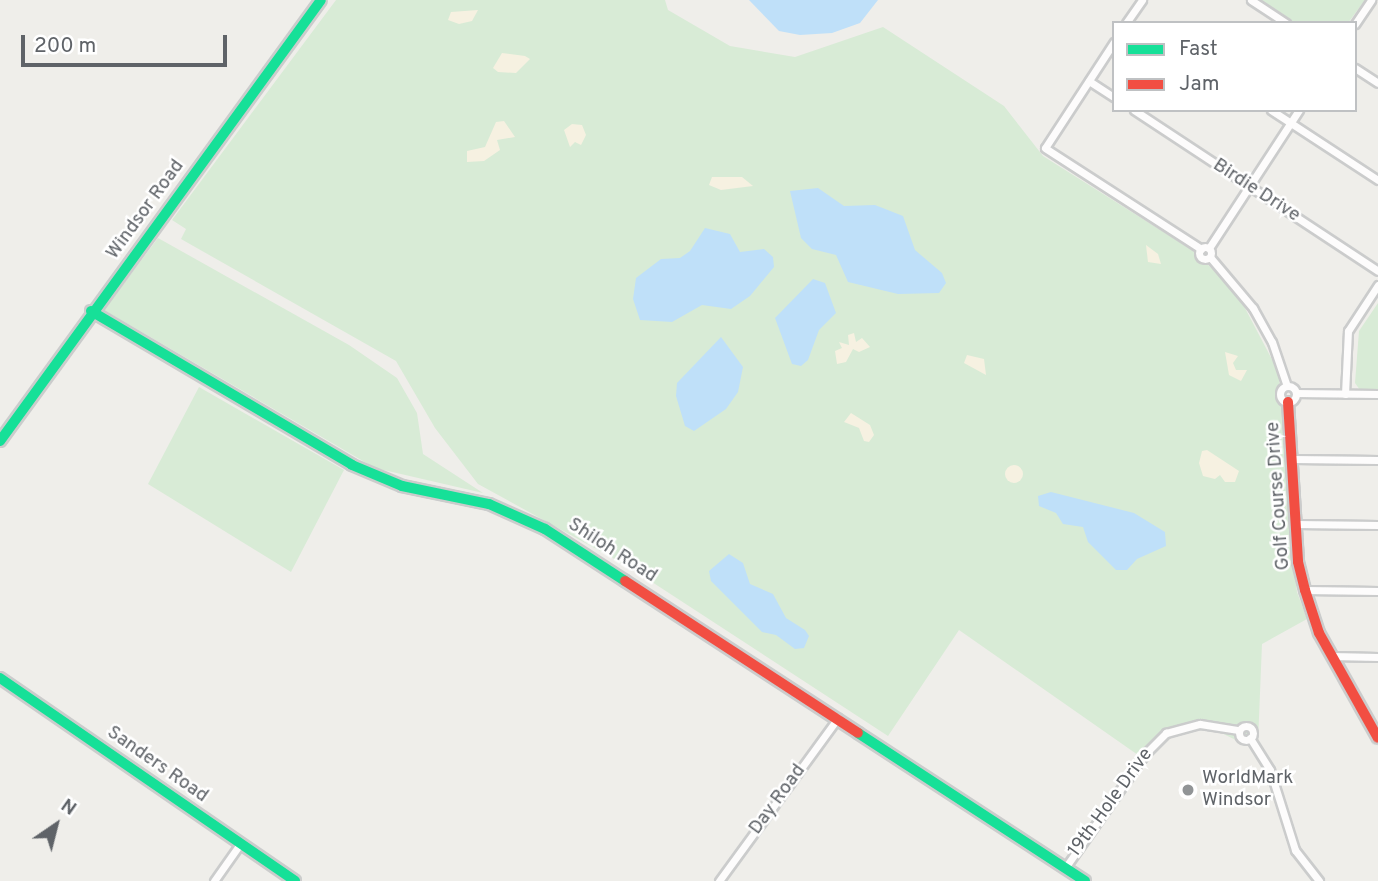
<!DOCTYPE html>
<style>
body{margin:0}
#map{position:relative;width:1378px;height:881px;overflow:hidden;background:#efeeea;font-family:Overpass,sans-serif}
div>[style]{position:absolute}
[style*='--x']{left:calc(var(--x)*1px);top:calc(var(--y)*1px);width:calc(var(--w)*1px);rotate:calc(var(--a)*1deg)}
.green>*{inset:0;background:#d8ebd6}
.sand>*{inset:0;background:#f6f1e1}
.round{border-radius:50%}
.water>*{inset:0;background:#bfe0f9}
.roads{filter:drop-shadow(2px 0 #cbcccc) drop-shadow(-2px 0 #cbcccc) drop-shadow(0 2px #cbcccc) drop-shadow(0 -2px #cbcccc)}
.street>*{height:7px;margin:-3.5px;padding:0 3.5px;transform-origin:3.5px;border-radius:3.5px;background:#fdfcfc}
.street>.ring{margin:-3.5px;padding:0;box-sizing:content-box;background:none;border:7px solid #fdfcfc;border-radius:50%}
.fast>*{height:10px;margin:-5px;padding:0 5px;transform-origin:5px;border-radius:5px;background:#16e098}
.jam>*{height:10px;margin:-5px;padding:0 5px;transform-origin:5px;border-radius:5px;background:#f24e42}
.dots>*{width:19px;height:19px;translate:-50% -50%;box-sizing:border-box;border:4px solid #fff;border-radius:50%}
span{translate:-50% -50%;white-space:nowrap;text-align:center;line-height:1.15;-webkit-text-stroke:5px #fff;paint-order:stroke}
.street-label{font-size:19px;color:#5f6368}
.poi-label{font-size:19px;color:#5f6368}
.left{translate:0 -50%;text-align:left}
.legend{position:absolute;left:1112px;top:21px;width:245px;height:91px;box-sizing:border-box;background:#fff;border:2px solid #bfc1c3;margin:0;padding:9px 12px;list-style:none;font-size:21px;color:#5f6368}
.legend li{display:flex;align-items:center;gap:14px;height:35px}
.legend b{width:35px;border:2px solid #bfc1c3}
.north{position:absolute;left:21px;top:790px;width:70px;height:70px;-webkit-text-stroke:5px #fff;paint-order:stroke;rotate:35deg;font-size:19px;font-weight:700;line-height:28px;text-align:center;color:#5f6368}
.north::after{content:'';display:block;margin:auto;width:24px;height:32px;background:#5f6368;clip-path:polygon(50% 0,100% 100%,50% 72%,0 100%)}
.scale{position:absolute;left:21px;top:35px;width:206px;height:32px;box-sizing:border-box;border:4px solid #5f6368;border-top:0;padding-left:9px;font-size:21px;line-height:24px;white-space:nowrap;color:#5f6368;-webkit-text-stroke:5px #fff;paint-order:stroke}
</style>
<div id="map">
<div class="green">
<div style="clip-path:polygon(336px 0,665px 0,668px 10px,730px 46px,795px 57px,883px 27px,1004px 106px,1043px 156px,1192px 250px,1236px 291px,1278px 371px,1289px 454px,1289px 528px,1297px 592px,1307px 619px,1262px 644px,1258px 742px,1244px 744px,1195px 720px,1165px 731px,1138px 755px,959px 630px,888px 736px,629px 567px,478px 484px,435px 428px,396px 361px,181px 239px,186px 229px,172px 220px)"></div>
<div style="clip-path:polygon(1259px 0,1365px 0,1348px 23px,1293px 23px)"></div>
<div style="clip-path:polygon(158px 238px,349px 345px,397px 378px,417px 413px,423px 454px,483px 493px,375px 468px,104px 310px)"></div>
<div style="clip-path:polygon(1378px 303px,1378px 390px,1360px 390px,1355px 383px,1359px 331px)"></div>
<div style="clip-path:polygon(199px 387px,344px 470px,291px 572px,148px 484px)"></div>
</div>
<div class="sand">
<div style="clip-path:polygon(478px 10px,472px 21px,459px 24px,448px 20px,451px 12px)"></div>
<div style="clip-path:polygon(502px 53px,525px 56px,530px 59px,516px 73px,498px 72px,493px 68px)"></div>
<div style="clip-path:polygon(504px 121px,515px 137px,497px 140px,500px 150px,484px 161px,467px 162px,467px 151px,485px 147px,496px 122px)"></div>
<div style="clip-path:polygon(572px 124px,582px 125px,586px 135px,581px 145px,575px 142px,570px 147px,564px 130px)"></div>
<div style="clip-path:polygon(712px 177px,742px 177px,753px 186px,721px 190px,709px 185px)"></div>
<div style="clip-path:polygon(1146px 245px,1158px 254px,1161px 264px,1148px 262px)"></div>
<div style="clip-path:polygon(854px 333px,856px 342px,862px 338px,870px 347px,859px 352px,853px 349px,846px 362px,837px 364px,835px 351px,842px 348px,839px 342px,849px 345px,848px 335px)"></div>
<div style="clip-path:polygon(1225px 352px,1238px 356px,1233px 363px,1236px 370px,1247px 370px,1241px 381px,1229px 375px)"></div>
<div style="clip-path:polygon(967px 355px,984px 359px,986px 375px,964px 363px)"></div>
<div style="clip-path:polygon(851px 413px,870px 425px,874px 435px,869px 442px,864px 441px,859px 428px,844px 422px)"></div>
<div style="clip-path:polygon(1207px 450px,1239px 471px,1235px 482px,1225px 482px,1220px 475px,1215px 479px,1203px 476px,1199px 463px,1202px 451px)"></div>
<div class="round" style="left:1005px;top:465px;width:18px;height:18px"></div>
</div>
<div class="water">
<div style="clip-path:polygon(749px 0,878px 0,860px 23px,832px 33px,800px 35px,779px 31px)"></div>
<div style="clip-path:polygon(818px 188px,844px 206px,875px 205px,903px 216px,915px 250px,942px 273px,946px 283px,939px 293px,898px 294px,848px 282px,836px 255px,812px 249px,801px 238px,790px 191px)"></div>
<div style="clip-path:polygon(705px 228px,730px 234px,740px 252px,764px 249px,773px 257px,774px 267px,750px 296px,731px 309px,702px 305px,672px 322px,640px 320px,633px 299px,636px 278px,661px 259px,680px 258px,690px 251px)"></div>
<div style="clip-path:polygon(813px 279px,825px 283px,836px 313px,819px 330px,808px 360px,801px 366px,792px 364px,775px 318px)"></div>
<div style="clip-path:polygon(721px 337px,743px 367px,738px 392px,726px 409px,694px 431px,685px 426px,676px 396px,677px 383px)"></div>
<div style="clip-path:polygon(1051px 492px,1134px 513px,1165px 532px,1166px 546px,1137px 559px,1127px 570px,1116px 570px,1088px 542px,1083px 527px,1063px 524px,1056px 513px,1039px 506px,1038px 496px)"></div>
<div style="clip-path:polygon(729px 554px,743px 563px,750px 584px,773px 594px,786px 618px,805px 630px,809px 636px,804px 648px,795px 649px,776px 635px,762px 632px,711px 581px,709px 571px)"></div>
</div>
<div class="roads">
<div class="street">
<div style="--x:1251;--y:0;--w:42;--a:33.3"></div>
<div style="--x:1126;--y:23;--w:28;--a:-55"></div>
<div style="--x:1355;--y:24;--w:29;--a:-56"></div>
<div style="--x:1114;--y:42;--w:126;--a:123.1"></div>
<div style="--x:1045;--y:148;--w:186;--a:32.9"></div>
<div style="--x:1355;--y:68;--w:27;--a:33"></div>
<div style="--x:1089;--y:81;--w:30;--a:33"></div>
<div style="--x:1134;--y:110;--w:292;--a:33.4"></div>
<div style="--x:1271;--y:110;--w:128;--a:33.2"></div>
<div class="ring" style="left:1199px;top:247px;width:5px;height:5px"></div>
<div style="--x:1209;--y:248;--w:165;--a:-56.9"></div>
<div style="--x:1210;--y:257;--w:67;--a:49.9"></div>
<div style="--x:1253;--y:308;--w:39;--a:61"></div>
<div style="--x:1272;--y:342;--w:46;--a:71.2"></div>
<div class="ring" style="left:1280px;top:386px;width:9px;height:9px"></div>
<div style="--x:1296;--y:393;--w:82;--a:0.7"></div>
<div style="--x:1345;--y:394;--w:63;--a:-87.3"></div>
<div style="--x:1348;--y:331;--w:55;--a:-56.9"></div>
<div style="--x:1294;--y:459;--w:84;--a:0.7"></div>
<div style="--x:1296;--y:524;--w:82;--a:0.7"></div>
<div style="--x:1305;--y:590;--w:73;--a:0.8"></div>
<div style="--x:1331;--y:656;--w:47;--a:1.2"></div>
<div class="ring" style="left:1239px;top:726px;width:7px;height:7px"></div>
<div style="--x:1250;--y:738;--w:38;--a:58"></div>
<div style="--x:1270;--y:770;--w:84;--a:72.6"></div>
<div style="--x:1295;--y:850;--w:39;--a:52"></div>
<div style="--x:1065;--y:868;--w:139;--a:-54.9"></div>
<div style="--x:1145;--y:754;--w:30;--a:-45"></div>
<div style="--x:1166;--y:733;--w:35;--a:-15"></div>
<div style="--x:1200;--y:724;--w:39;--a:9"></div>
<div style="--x:214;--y:881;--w:45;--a:-54.9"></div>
<div style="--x:719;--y:881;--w:202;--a:-53.9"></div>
</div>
<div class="fast">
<div style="--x:91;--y:311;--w:303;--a:30.5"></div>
<div style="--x:352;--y:465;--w:54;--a:22.8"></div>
<div style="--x:402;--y:486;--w:89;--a:11.7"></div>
<div style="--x:489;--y:504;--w:61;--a:24.1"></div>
<div style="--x:545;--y:529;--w:95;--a:33"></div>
<div style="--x:0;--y:441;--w:545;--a:-53.95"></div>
<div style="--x:0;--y:678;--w:358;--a:34.5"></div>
<div style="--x:858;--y:733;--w:271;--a:33.1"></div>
</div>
<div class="jam">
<div style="--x:1288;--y:402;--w:160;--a:86.4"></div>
<div style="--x:1298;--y:562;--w:29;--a:76"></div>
<div style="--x:1305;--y:590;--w:45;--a:72"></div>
<div style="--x:1319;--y:633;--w:120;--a:60.7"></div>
<div style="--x:625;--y:581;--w:278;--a:33.1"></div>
</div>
</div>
<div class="dots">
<div style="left:1188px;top:790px;background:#919496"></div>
</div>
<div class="street-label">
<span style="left:1256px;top:191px;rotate:33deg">Birdie Drive</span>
<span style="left:146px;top:210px;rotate:-54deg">Windsor Road</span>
<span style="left:1279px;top:496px;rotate:-94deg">Golf Course Drive</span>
<span style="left:612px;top:551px;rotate:33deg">Shiloh Road</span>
<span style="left:157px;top:765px;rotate:35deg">Sanders Road</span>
<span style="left:778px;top:800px;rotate:-54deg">Day Road</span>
<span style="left:1111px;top:803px;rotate:-54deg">19th Hole Drive</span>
</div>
<div class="poi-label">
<span class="left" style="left:1202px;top:790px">WorldMark<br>Windsor</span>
</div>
<ul class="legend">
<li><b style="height:9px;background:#16e098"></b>Fast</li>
<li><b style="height:9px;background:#f24e42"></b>Jam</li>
</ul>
<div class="north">N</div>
<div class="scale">200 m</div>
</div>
